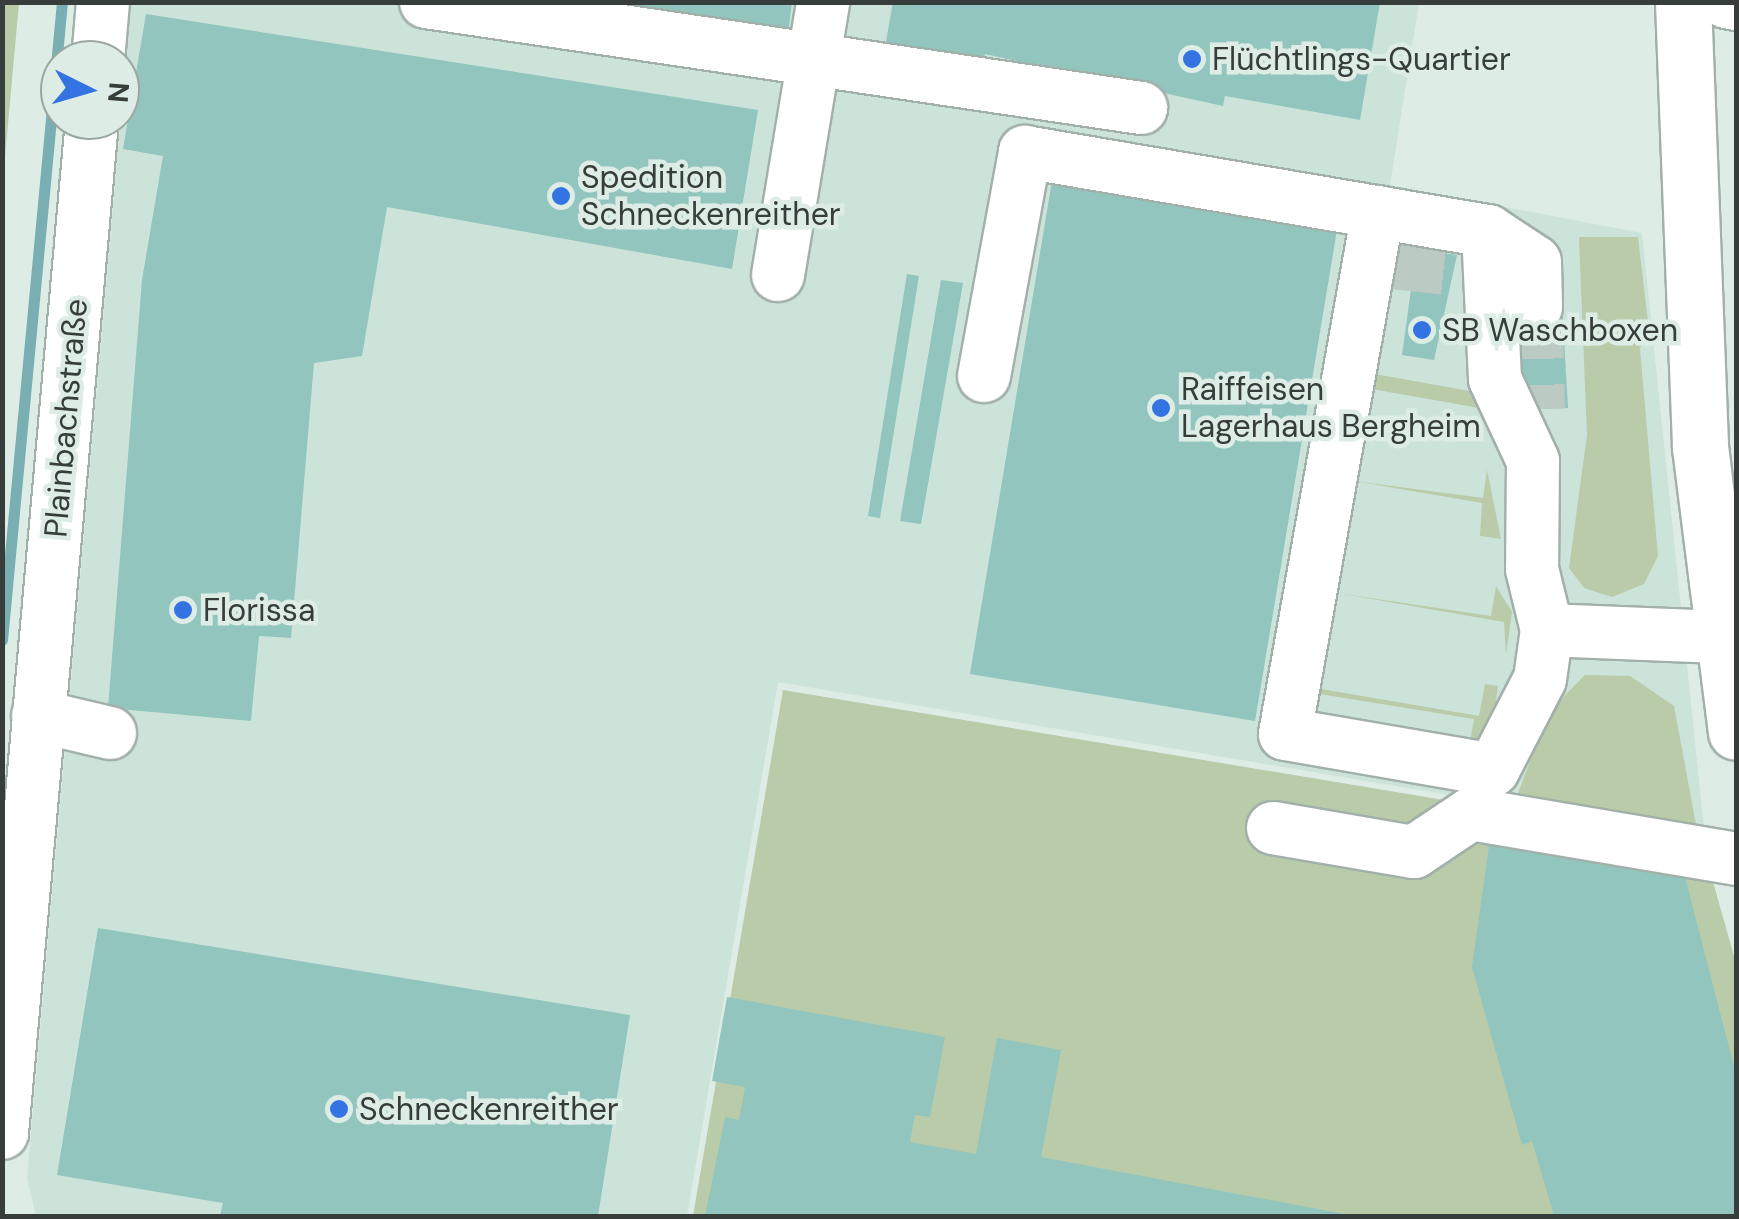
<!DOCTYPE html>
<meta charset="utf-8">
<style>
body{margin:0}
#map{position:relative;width:1739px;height:1219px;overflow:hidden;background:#ddede6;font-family:"DM Sans",sans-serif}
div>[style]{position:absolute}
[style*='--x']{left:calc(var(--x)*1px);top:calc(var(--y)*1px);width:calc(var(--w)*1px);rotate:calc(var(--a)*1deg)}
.built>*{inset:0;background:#cce3d9}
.green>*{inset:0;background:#b9cba9}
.stream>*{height:11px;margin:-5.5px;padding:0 5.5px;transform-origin:5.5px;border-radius:5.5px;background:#79aeb3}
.building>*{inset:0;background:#91c5be}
.minor-tunnel>*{height:52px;margin-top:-26px;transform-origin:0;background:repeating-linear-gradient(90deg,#bccac4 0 52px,transparent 0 78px)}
.roads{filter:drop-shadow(2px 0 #a2b0aa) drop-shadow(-2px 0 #a2b0aa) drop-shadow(0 2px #a2b0aa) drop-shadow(0 -2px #a2b0aa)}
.minor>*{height:52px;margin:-26px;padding:0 26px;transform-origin:26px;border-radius:26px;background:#fff}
.major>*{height:55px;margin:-27.5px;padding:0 27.5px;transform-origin:27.5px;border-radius:27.5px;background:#fff}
.dots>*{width:28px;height:28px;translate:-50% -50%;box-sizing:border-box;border:5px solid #ddede6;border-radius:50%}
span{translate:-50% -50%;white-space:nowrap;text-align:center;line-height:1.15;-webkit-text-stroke:9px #ddede6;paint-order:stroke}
.poi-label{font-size:32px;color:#373d3a}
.left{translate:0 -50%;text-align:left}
.street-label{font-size:32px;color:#373d3a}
.frame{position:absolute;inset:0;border:5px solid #373d3a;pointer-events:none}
.north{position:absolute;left:40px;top:40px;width:100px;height:100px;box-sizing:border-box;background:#ddede6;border:2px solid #9ba7a1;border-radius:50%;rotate:95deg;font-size:28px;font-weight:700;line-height:40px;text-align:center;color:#373d3a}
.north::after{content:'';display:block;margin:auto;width:35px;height:45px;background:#3374e2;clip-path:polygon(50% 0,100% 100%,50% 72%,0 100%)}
</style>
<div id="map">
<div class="built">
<div style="clip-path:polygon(131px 3px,1419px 3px,1390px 185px,1642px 233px,1705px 838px,778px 682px,687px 1216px,36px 1216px,27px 1178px)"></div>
</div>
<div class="green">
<div style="clip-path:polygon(3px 2px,19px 3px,3px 179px,2px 3px)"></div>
<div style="clip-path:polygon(1579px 237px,1638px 237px,1648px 322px,1640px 349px,1658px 556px,1644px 584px,1612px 597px,1584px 588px,1569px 568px,1587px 435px)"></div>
<div style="clip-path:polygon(1369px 373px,1481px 393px,1485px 409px,1366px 388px)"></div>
<div style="clip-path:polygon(1487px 470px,1501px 539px,1480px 536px,1482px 503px,1354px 481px,1483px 498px)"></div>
<div style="clip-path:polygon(1496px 586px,1512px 612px,1506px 655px,1504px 622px,1337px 593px,1491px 616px)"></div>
<div style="clip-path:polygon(1319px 665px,1321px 689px,1479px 716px,1485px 684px,1498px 686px,1492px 730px,1469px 749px,1474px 719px,1320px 694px,1317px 709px)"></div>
<div style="clip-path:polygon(1585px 675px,1630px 676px,1674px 706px,1697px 830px,1517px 796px,1549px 711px)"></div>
<div style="clip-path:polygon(783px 690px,1702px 843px,1736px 963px,1736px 1216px,693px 1216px)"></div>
</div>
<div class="stream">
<div style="--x:2;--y:640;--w:641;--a:-84.63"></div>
</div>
<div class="building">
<div style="clip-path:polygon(520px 2px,792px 2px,788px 34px)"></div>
<div style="clip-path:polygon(893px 2px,1380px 2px,1360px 120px,1225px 96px,1223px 106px,985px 54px,983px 64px,885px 47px)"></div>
<div style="clip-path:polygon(146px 14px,758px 110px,732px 269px,387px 207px,362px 356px,314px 363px,291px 638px,259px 636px,251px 721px,108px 708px,142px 280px,163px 156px,123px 149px)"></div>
<div style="clip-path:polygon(1052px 181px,1337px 230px,1255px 721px,970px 674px)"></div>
<div style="clip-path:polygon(1395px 246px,1457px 255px,1434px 360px,1402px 355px,1412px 282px,1390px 279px)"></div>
<div style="clip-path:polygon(907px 274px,919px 276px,880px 518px,868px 516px)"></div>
<div style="clip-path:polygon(941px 280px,963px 283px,921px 524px,900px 521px)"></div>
<div style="clip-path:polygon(1562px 306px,1568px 408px,1516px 410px,1510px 308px)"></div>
<div style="clip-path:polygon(1490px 839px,1679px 854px,1736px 1074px,1736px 1216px,1554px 1216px,1532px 1141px,1522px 1145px,1472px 967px)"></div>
<div style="clip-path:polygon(98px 928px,630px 1015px,598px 1216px,220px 1216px,223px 1203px,57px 1175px)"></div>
<div style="clip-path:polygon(727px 997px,945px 1037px,930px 1117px,915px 1115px,910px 1142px,976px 1154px,997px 1038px,1061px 1050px,1041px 1157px,1355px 1216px,705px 1216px,725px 1117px,739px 1120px,745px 1087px,712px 1081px)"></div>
</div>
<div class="minor-tunnel">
<div style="--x:1392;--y:263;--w:64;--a:6.2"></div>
<div style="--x:1536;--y:307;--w:102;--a:88.3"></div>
</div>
<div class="roads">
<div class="minor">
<div style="--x:426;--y:2;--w:723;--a:8.43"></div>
<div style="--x:1726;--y:2;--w:10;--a:11"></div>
<div style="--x:98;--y:60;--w:58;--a:-85.1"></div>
<div style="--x:1378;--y:212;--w:530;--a:100.1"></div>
<div style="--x:1285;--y:734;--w:211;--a:9.8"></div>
<div style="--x:1493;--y:770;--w:102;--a:-62.7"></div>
<div style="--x:1540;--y:679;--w:49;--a:-81.9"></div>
<div style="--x:1547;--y:630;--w:172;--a:2.3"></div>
<div style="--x:1488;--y:231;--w:56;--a:33.4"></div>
<div style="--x:1535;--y:262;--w:45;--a:88.7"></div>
<div style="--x:778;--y:275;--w:277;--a:-80.6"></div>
<div style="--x:984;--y:376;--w:228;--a:-79.6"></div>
<div style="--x:1025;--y:152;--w:470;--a:9.7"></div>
<div style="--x:1488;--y:231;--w:148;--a:87.3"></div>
<div style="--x:1495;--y:379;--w:90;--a:65.1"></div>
<div style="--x:1533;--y:461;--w:108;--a:90.5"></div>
<div style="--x:1532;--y:569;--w:63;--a:76.2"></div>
<div style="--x:38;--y:716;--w:74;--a:13.3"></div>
<div style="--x:1273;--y:828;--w:143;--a:9.7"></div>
<div style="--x:1414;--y:852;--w:69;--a:-33.7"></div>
<div style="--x:1471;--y:814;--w:269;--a:9.6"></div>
<div style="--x:2;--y:1133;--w:1017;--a:-84.92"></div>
</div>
<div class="major">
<div style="--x:1683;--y:2;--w:445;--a:87.8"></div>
<div style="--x:1700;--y:447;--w:287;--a:82.8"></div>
</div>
</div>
<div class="dots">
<div style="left:1192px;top:59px;background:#3374e2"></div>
<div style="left:561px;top:196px;background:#3374e2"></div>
<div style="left:1422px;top:330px;background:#3374e2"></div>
<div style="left:1161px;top:408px;background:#3374e2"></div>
<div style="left:183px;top:610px;background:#3374e2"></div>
<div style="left:339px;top:1109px;background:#3374e2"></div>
</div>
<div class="poi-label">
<span class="left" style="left:1212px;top:59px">Flüchtlings-Quartier</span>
<span class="left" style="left:581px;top:196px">Spedition<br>Schneckenreither</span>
<span class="left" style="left:1442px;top:330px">SB Waschboxen</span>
<span class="left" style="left:1181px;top:408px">Raiffeisen<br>Lagerhaus Bergheim</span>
<span class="left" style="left:203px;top:610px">Florissa</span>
<span class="left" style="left:359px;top:1109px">Schneckenreither</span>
</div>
<div class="street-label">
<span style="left:66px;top:418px;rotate:-85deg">Plainbachstraße</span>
</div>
<div class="frame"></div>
<div class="north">N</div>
</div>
